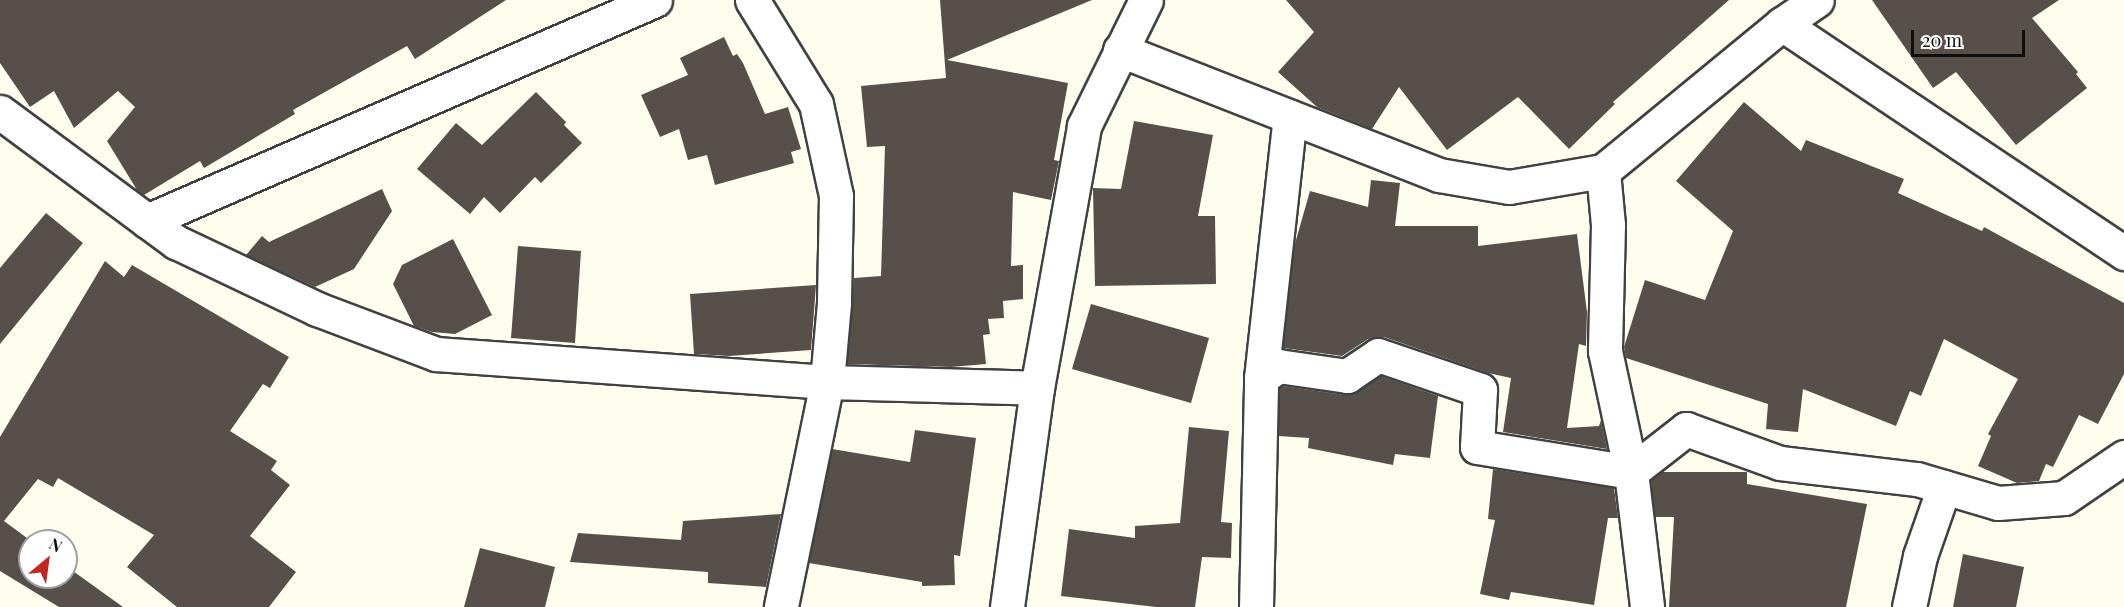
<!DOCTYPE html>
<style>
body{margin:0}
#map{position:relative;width:2124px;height:607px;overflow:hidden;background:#fffdee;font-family:"Playfair Display",serif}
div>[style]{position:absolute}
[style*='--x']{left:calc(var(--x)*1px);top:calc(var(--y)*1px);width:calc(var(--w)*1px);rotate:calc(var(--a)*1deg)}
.building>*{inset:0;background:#57504a}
.roads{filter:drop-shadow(2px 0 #414141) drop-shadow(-2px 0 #414141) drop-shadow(0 2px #414141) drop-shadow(0 -2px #414141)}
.minor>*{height:33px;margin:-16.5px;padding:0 16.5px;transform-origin:16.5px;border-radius:16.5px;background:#fff}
span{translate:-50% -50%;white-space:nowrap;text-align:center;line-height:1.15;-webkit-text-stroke:6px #fff;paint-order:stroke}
.north{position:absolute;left:18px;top:529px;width:60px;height:60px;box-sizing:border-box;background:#fff;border:2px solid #9f9f9f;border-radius:50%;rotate:29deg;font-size:16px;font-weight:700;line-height:24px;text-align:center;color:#0e0e0e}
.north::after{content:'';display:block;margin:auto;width:21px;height:27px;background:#c22621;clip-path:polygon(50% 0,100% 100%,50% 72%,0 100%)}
.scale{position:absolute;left:1911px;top:30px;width:114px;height:27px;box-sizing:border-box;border:3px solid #0e0e0e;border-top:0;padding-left:8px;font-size:18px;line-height:21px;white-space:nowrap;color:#0e0e0e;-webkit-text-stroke:4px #fff;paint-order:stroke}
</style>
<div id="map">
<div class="building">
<div style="clip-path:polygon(0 0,506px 0,415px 59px,407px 46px,293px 110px,295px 114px,204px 168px,200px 161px,144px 195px,137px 190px,107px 141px,135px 107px,118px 91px,74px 128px,54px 91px,30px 107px,0 63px)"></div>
<div style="clip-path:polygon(940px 0,1092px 0,947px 60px,1068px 83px,1054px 160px,1059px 161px,1051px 200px,1013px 192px,1011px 266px,1023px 265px,1023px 299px,1003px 301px,1004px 318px,988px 319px,990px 334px,983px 335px,986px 364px,951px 367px,847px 364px,854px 278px,881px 276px,885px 146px,867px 147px,861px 86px,946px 78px)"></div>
<div style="clip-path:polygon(1286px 0,1729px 0,1613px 102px,1615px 104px,1569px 149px,1518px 97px,1447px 150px,1399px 87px,1372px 129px,1317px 107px,1278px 72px,1314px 32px)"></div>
<div style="clip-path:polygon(1872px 0,2059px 0,2032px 18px,2078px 72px,2076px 74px,2087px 88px,2016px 145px,1956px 72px,1933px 88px)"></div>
<div style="clip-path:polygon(724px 37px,733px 56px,737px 54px,743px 63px,765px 114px,788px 107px,801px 149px,791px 152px,794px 163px,715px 185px,707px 155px,688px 160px,679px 129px,660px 137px,641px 95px,688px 75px,680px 58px)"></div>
<div style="clip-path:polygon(536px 92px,566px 122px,564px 125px,582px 143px,541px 183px,535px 177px,500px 213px,484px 197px,470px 214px,417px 169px,456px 123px,482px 145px)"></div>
<div style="clip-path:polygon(1744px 102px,1801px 151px,1806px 140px,1904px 179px,1898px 193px,1982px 231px,1984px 227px,2124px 303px,2124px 374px,2098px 424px,2079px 415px,2053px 467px,2046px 464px,2039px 481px,2017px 483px,1978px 466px,1991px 436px,1988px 434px,2018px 379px,1944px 339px,1921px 396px,1910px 391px,1896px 426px,1803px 389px,1798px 432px,1766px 429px,1768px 404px,1626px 358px,1624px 347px,1645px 280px,1705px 300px,1733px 231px,1676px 181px)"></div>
<div style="clip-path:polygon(1134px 121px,1213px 135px,1198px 216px,1215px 216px,1216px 284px,1095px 286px,1093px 188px,1121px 189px)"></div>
<div style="clip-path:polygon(1371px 180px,1400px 183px,1395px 226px,1478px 226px,1478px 246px,1577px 234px,1587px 312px,1586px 346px,1579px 344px,1567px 428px,1599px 426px,1601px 420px,1607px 449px,1503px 432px,1511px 378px,1488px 373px,1384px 337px,1368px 339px,1342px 356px,1283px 348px,1294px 247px,1310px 191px,1368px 207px)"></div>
<div style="clip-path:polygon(382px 189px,392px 211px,354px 269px,315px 287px,246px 255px,262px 236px,269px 242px)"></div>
<div style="clip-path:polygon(46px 213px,83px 243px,0 344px,0 268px)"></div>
<div style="clip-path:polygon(453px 239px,492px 315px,455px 334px,432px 332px,414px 326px,393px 284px,402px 265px)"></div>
<div style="clip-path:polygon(518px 246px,581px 251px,575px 343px,511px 338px)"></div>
<div style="clip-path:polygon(105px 261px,124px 277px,132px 265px,289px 357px,270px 388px,263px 384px,230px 431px,277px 461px,271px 470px,290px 485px,250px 536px,296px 572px,269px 607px,177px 607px,127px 567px,154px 535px,58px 478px,53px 487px,38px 479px,4px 521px,31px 541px,30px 577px,66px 577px,66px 566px,123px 607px,59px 607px,0 571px,0 437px)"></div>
<div style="clip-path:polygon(816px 285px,811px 350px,729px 356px,694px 354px,690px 294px)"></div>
<div style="clip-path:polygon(1091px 304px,1209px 338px,1191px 403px,1072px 369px)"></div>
<div style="clip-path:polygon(1381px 376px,1438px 396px,1430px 458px,1395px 454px,1393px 465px,1308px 448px,1309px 438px,1278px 436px,1280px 387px,1283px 386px,1345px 395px,1358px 392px)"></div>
<div style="clip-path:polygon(1189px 427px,1229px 431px,1221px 522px,1232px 523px,1231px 558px,1202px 557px,1195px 607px,1156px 607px,1061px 596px,1069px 529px,1135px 538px,1135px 526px,1180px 523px)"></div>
<div style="clip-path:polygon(915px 430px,976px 438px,960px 556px,954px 555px,955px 585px,922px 586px,922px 582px,809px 563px,832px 449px,910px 462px)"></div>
<div style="clip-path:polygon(1493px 469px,1614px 488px,1618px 518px,1608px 518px,1594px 605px,1511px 592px,1509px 600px,1480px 594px,1495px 520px,1488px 519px)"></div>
<div style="clip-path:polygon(1661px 472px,1747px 472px,1747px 484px,1867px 504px,1846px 607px,1669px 607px,1674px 517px,1655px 517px,1651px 480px)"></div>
<div style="clip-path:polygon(781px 514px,766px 587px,708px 583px,708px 572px,570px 562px,578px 533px,681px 540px,683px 521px)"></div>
<div style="clip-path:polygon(480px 548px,555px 567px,545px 607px,464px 607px)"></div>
<div style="clip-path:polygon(1963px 554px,2024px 567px,2016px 607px,1953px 607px)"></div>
</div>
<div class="roads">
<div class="minor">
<div style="--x:752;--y:0;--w:122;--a:58.4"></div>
<div style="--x:816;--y:104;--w:94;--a:77.7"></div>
<div style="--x:836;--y:196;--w:107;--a:91.1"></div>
<div style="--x:834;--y:303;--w:79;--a:95.1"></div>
<div style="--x:827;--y:382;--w:230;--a:101.6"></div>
<div style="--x:1782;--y:24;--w:412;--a:33.8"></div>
<div style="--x:1120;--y:50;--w:343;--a:21.4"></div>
<div style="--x:1439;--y:175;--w:71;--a:9.7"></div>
<div style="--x:1509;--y:187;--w:95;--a:-9.7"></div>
<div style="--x:1603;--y:171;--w:232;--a:-39.4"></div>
<div style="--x:1782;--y:24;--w:42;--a:-34.4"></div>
<div style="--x:0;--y:112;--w:219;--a:36.5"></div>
<div style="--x:176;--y:242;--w:156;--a:25.4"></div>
<div style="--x:317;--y:309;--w:127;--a:20.7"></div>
<div style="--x:436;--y:354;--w:392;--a:4.1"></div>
<div style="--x:827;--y:382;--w:210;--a:1.6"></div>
<div style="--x:1603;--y:171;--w:54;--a:84.7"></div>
<div style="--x:1608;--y:225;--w:126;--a:91.4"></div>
<div style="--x:1605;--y:351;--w:124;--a:77.9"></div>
<div style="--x:1631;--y:472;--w:136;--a:83.2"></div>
<div style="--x:147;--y:221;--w:554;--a:-23.51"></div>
<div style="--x:1261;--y:378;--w:21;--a:-35"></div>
<div style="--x:1278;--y:366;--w:70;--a:8.2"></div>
<div style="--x:1347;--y:376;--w:37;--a:-34"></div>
<div style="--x:1378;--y:355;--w:108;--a:18.9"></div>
<div style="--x:1480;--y:390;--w:57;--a:93"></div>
<div style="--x:1477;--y:447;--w:156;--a:9.2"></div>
<div style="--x:1631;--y:472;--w:70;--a:-38"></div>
<div style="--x:1686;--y:429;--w:100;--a:19.9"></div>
<div style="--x:1780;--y:463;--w:138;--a:6.7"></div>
<div style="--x:1917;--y:479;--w:84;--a:16.5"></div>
<div style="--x:1998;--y:503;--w:66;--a:-4.3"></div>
<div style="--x:2064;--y:498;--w:73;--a:-34.3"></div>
<div style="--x:1007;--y:607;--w:221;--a:-82.2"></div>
<div style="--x:1037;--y:388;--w:266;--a:-79.8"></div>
<div style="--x:1084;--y:126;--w:140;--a:-63.8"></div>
<div style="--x:1256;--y:607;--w:229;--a:-88.7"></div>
<div style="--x:1261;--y:378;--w:263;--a:-83.7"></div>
<div style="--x:1909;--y:607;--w:52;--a:-77.8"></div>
<div style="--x:1920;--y:556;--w:73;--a:-70.8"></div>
</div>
</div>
<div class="north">N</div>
<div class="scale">20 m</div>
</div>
